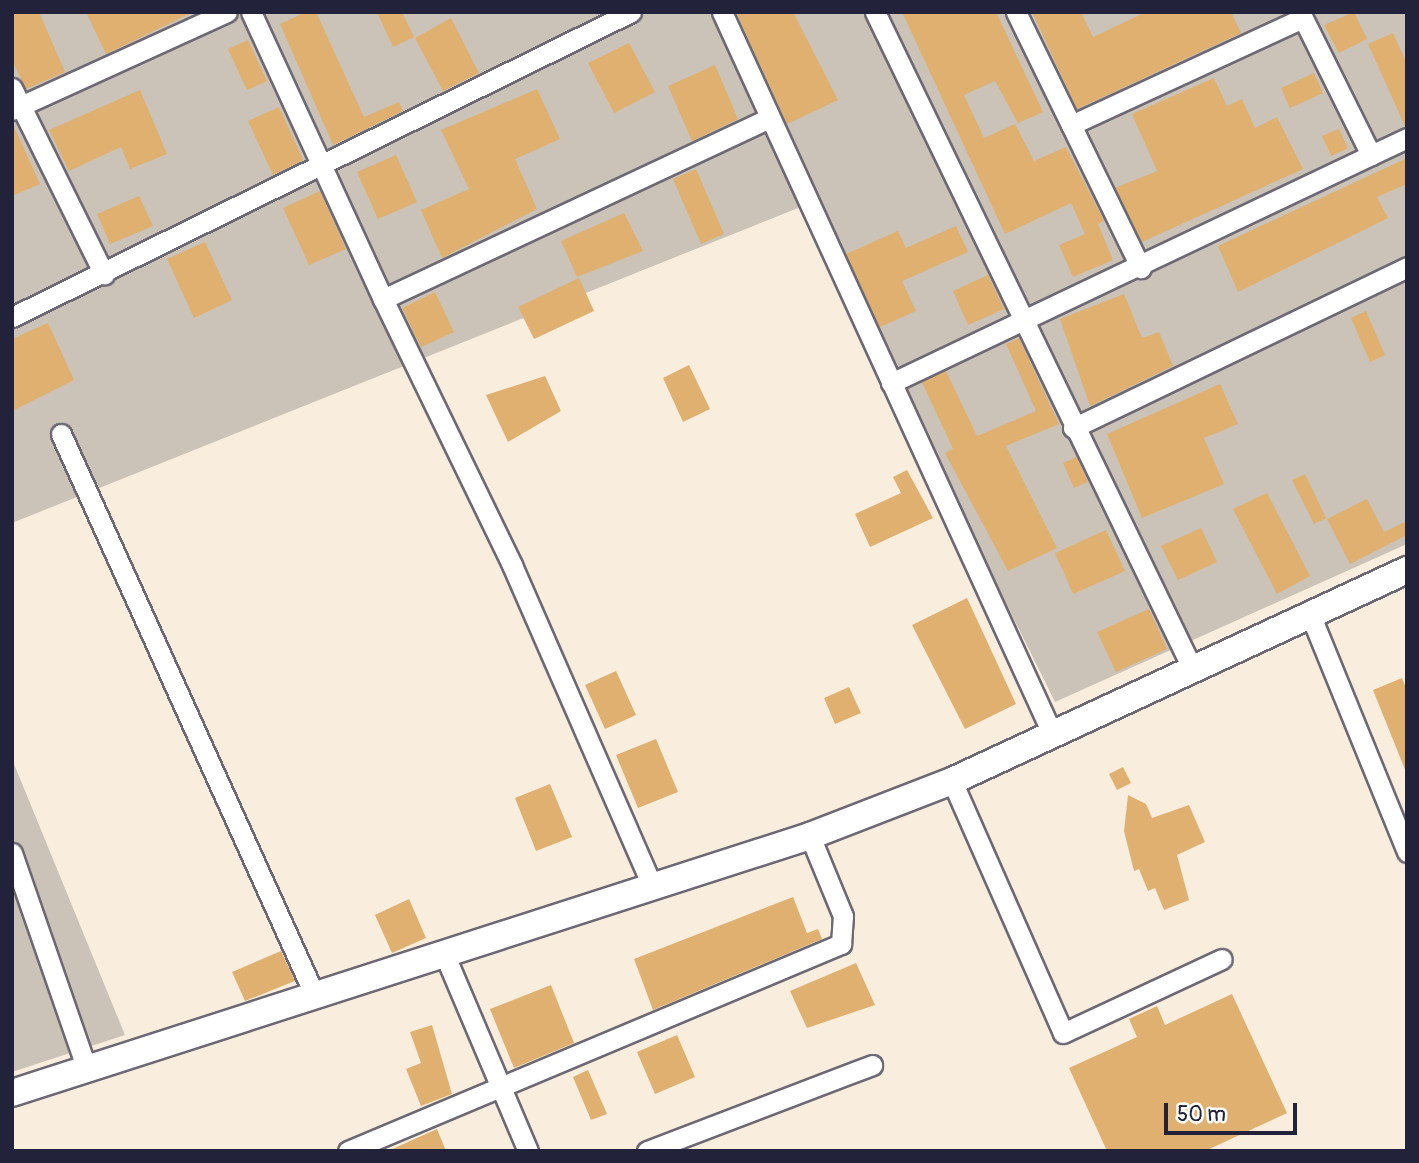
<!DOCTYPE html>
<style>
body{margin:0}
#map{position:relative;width:1419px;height:1163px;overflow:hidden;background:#f9eede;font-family:Pangolin,sans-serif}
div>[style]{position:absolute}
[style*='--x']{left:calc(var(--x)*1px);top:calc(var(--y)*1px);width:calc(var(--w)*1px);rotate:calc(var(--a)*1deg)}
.industrial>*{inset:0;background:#cbc3b8}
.building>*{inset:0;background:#dfb06f}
.roads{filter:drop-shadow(2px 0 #6d6974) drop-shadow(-2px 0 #6d6974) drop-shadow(0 2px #6d6974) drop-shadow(0 -2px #6d6974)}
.street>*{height:19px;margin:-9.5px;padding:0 9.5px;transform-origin:9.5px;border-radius:9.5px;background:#fff}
.secondary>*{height:26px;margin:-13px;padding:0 13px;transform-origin:13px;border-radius:13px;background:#fff}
span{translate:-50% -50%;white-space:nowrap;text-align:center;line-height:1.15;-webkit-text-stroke:7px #fdfcf7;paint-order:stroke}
.frame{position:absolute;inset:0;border:14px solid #22223b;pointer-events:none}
.scale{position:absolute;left:1164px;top:1103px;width:133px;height:32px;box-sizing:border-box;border:4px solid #22223b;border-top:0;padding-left:9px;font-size:21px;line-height:24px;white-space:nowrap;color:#22223b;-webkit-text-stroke:5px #fdfcf7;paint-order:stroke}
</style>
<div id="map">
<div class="industrial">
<div style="clip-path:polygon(12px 12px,1407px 12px,1407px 544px,1055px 702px,808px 204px,12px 523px)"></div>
<div style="clip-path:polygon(12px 759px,125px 1035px,12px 1072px)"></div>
</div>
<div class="building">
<div style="clip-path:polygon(12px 12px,39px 12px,65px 72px,26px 89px,12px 60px)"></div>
<div style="clip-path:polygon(86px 12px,193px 12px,106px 54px)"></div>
<div style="clip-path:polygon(306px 12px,316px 12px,364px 117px,399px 102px,403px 111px,333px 145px,280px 24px)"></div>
<div style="clip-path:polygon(377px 12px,402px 12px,414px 37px,393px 47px)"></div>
<div style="clip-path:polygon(736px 12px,793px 12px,838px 100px,787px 124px)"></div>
<div style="clip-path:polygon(902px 12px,996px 12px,1043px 112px,1018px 123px,995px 81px,964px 95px,984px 138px,1015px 124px,1034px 161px,1066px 147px,1104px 221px,1098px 224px,1113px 260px,1073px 277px,1059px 245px,1085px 234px,1071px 203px,1005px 234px)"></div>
<div style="clip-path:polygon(1032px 12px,1081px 12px,1093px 37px,1146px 12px,1231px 12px,1241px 33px,1077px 109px)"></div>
<div style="clip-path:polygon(1354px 12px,1367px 39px,1339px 53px,1324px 25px)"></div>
<div style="clip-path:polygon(451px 18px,479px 73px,443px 91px,415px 38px)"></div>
<div style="clip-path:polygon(1393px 33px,1407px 64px,1405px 126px,1368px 44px)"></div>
<div style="clip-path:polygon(248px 40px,267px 81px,247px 90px,228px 49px)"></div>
<div style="clip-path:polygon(629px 43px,655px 92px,614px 113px,588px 63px)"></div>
<div style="clip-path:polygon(715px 65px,738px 119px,692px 141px,668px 86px)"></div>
<div style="clip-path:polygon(1314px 73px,1323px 93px,1290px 108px,1281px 88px)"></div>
<div style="clip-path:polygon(1214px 78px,1227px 106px,1242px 99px,1255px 128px,1277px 117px,1303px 169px,1142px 242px,1115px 188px,1157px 171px,1132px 114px)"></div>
<div style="clip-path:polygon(537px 89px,560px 139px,515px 159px,537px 209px,442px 258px,421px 210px,469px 189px,441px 130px)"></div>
<div style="clip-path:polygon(140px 90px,167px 154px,130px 169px,121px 147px,69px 171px,49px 130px)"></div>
<div style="clip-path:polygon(279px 107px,303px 160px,273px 175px,248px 121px)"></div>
<div style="clip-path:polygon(12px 122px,40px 184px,12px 196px)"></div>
<div style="clip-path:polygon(1339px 129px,1348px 148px,1331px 156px,1322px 136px)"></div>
<div style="clip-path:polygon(396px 155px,417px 202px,378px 219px,357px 172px)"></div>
<div style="clip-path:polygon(1407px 158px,1407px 184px,1377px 197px,1388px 218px,1238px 292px,1218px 246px)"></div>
<div style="clip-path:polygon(696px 169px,724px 234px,701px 244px,673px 179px)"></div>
<div style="clip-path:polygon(320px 191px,346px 249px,309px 265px,283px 208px)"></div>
<div style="clip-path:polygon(139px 196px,153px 226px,110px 244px,97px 214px)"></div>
<div style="clip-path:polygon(624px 213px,643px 251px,577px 277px,561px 241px)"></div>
<div style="clip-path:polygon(956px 226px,968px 252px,902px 281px,916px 311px,880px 327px,846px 254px,898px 231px,906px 248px)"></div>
<div style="clip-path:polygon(205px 242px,232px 300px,194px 318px,167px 259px)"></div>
<div style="clip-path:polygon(988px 275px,1004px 309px,968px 325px,953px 291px)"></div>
<div style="clip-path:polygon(579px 278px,594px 311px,534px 339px,518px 307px)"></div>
<div style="clip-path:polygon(435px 292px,454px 332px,421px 347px,402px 308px)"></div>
<div style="clip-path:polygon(1124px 294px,1142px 338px,1159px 332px,1173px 366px,1090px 406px,1060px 319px)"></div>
<div style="clip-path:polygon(1366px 311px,1385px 355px,1370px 362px,1351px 318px)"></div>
<div style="clip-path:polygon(48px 323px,74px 380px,12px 411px,12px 339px)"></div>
<div style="clip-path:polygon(1019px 338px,1059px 424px,1006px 446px,1057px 548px,1008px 571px,945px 453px,953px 449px,922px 382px,946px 371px,977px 436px,1036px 411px,1006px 344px)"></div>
<div style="clip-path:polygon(689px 365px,710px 409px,683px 422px,663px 378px)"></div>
<div style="clip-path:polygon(545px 376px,561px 411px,508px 442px,486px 395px)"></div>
<div style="clip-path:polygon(1220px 384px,1238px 424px,1204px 438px,1224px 484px,1142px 518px,1107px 434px)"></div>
<div style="clip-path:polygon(1077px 457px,1088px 482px,1074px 488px,1063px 463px)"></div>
<div style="clip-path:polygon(907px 470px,933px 518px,870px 547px,855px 514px,901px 493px,893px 477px)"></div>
<div style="clip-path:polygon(1305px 474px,1326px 518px,1314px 524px,1292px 480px)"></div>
<div style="clip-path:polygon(1267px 493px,1310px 576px,1277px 594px,1233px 509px)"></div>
<div style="clip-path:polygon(1367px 499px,1384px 532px,1407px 521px,1407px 535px,1350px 564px,1327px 519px)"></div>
<div style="clip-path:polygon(1201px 528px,1217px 562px,1178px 580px,1161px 546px)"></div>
<div style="clip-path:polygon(1106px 530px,1125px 571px,1073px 594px,1055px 553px)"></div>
<div style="clip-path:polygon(967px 598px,1016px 704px,965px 729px,912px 625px)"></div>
<div style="clip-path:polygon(1149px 609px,1167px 649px,1116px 672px,1097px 632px)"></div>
<div style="clip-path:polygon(616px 671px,636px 715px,605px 729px,585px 685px)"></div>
<div style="clip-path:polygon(1402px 678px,1407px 690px,1406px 772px,1373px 690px)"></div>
<div style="clip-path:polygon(849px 687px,861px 713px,835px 724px,824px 698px)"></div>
<div style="clip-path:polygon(656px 739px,678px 792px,638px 808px,616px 755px)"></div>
<div style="clip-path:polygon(1123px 767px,1131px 783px,1117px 790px,1109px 774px)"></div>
<div style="clip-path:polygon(550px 784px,572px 837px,536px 851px,515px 798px)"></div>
<div style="clip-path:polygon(1128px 795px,1146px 804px,1152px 818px,1189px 805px,1205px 842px,1177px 855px,1189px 900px,1164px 910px,1155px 888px,1148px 891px,1139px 869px,1134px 871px,1124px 831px)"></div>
<div style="clip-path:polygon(793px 897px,807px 933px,818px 929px,822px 939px,653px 1010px,634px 959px)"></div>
<div style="clip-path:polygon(409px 899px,426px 938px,392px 953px,375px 915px)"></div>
<div style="clip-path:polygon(281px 951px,295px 981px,245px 1001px,232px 972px)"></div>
<div style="clip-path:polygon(856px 963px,875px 1005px,807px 1028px,790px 991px)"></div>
<div style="clip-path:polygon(551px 985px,574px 1043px,514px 1068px,490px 1009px)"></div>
<div style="clip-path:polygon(1232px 994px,1287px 1113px,1205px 1151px,1107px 1151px,1069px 1068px,1137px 1037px,1129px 1019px,1157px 1006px,1165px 1025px)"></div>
<div style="clip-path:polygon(432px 1025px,452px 1094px,421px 1106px,406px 1069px,421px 1063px,410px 1032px)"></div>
<div style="clip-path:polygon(677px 1035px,695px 1077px,655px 1094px,637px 1052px)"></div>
<div style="clip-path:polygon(588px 1070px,607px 1114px,591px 1120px,573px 1077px)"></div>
<div style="clip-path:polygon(437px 1129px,446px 1151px,388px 1151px)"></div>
</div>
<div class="roads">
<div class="street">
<div style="--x:251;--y:12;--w:316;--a:65.3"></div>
<div style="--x:383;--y:299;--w:427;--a:-25.1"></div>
<div style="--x:722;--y:12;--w:793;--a:65.41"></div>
<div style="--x:875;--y:12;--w:729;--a:64.21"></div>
<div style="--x:1016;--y:12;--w:285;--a:64"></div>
<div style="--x:1300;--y:12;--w:160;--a:63.6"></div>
<div style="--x:12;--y:88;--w:208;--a:63.7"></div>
<div style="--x:12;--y:110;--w:236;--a:-24.5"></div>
<div style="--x:1071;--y:125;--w:255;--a:-24.8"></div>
<div style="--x:383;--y:299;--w:296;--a:64.1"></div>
<div style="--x:512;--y:565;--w:352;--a:66.4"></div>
<div style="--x:12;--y:317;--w:690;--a:-26.23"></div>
<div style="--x:891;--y:383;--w:571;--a:-25.4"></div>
<div style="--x:1073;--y:428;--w:371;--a:-25.7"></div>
<div style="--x:61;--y:434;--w:617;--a:65.68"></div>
<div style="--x:1310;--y:614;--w:257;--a:67.8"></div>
<div style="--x:952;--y:781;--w:275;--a:66.2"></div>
<div style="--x:1063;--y:1033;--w:175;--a:-25"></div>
<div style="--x:12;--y:853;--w:226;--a:70.9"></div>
<div style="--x:446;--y:958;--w:210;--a:67"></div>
<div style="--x:348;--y:1151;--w:535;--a:-22.78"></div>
<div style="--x:841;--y:944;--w:28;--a:-86"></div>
<div style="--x:843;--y:916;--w:87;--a:-112.4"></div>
<div style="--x:647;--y:1151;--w:241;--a:-20.9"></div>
</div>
<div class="secondary">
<div style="--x:12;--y:1093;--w:838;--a:-17.85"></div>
<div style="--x:810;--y:836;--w:152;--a:-21.2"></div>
<div style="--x:952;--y:781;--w:502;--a:-24.88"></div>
</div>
</div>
<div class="frame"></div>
<div class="scale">50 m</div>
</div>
